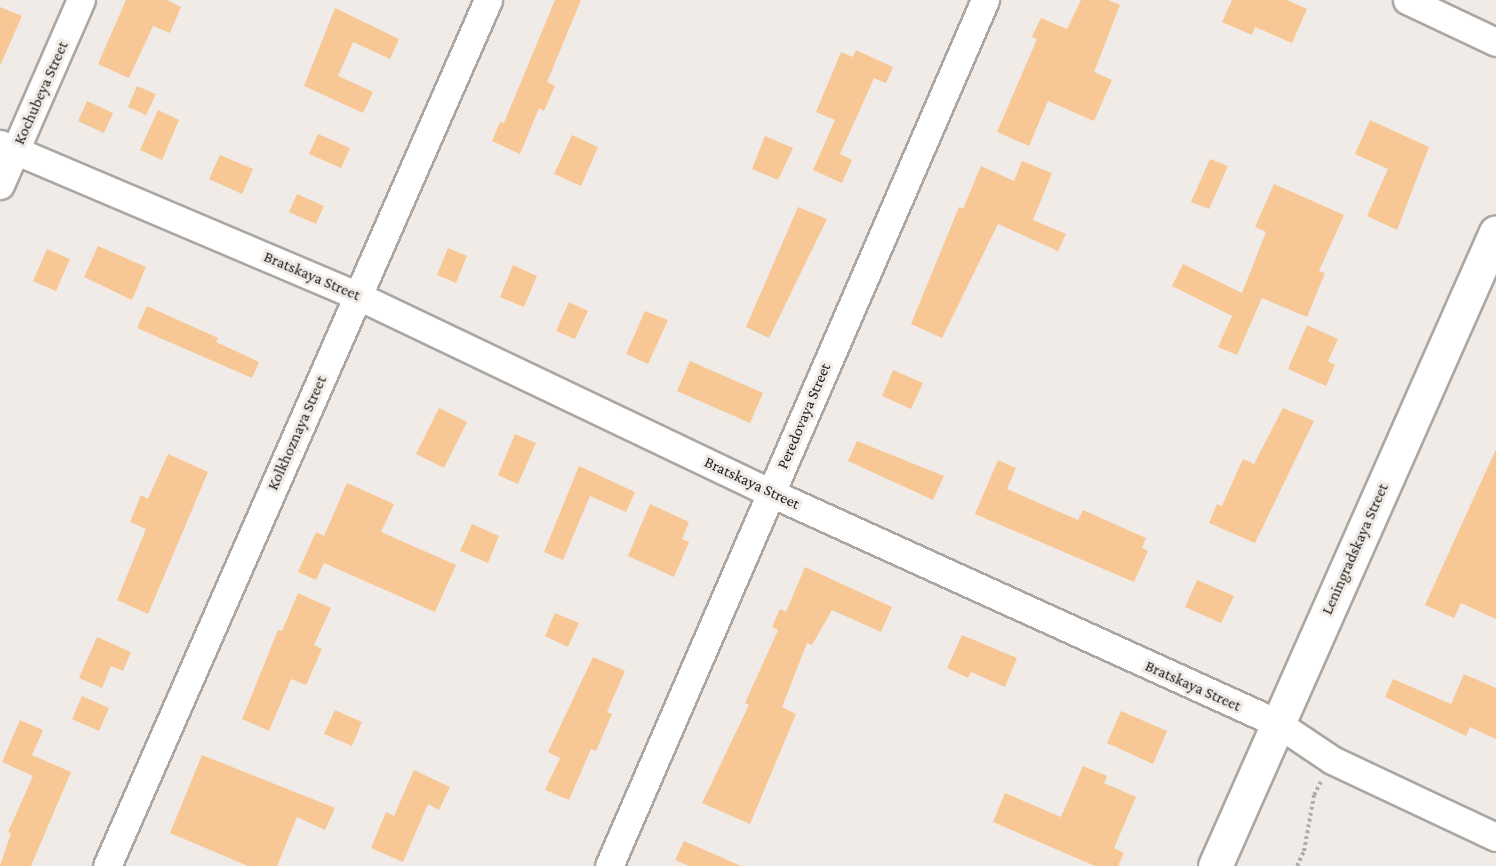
<!DOCTYPE html>
<style>
body{margin:0}
#map{position:relative;width:1496px;height:866px;overflow:hidden;background:#f0ebe6;font-family:"Crimson Pro",serif}
div>[style]{position:absolute}
[style*='--x']{left:calc(var(--x)*1px);top:calc(var(--y)*1px);width:calc(var(--w)*1px);rotate:calc(var(--a)*1deg)}
.building>*{inset:0;background:#f7c896}
.path>*{height:4px;margin-top:-2px;transform-origin:0;background:repeating-linear-gradient(90deg,#b0aca8 0 3px,transparent 0 6px)}
.roads{filter:drop-shadow(2px 0 #aba6a1) drop-shadow(-2px 0 #aba6a1) drop-shadow(0 2px #aba6a1) drop-shadow(0 -2px #aba6a1)}
.minor>*{height:27px;margin:-13.5px;padding:0 13.5px;transform-origin:13.5px;border-radius:13.5px;background:#fff}
.tertiary>*{height:33px;margin:-16.5px;padding:0 16.5px;transform-origin:16.5px;border-radius:16.5px;background:#fff}
span{translate:-50% -50%;white-space:nowrap;text-align:center;line-height:1.15;-webkit-text-stroke:6px #f0ebe6;paint-order:stroke}
.street-label{font-size:16px;color:#1e1c1a}
</style>
<div id="map">
<div class="building">
<div style="clip-path:polygon(126px 0,167px 0,181px 7px,170px 33px,153px 26px,129px 78px,98px 64px)"></div>
<div style="clip-path:polygon(555px 0,581px 0,547px 82px,555px 86px,544px 111px,539px 108px,520px 154px,492px 141px,500px 122px,504px 123px)"></div>
<div style="clip-path:polygon(1081px 0,1108px 0,1120px 5px,1094px 72px,1112px 80px,1094px 121px,1048px 101px,1029px 146px,997px 132px,1037px 39px,1032px 37px,1041px 18px,1067px 29px)"></div>
<div style="clip-path:polygon(1232px 0,1287px 0,1307px 9px,1292px 43px,1255px 27px,1252px 35px,1222px 22px)"></div>
<div style="clip-path:polygon(0 7px,22px 16px,0 66px)"></div>
<div style="clip-path:polygon(335px 8px,399px 39px,390px 59px,353px 42px,338px 76px,373px 92px,363px 113px,304px 86px)"></div>
<div style="clip-path:polygon(856px 50px,893px 67px,886px 83px,874px 78px,840px 154px,852px 160px,842px 183px,813px 170px,835px 120px,816px 112px,841px 52px,853px 57px)"></div>
<div style="clip-path:polygon(137px 86px,156px 94px,146px 115px,128px 107px)"></div>
<div style="clip-path:polygon(87px 101px,113px 113px,104px 133px,78px 121px)"></div>
<div style="clip-path:polygon(158px 110px,179px 120px,162px 160px,140px 150px)"></div>
<div style="clip-path:polygon(1370px 120px,1429px 147px,1397px 230px,1367px 216px,1388px 169px,1355px 154px)"></div>
<div style="clip-path:polygon(318px 134px,350px 148px,341px 168px,309px 154px)"></div>
<div style="clip-path:polygon(572px 135px,598px 147px,581px 186px,554px 174px)"></div>
<div style="clip-path:polygon(765px 136px,793px 148px,778px 180px,752px 169px)"></div>
<div style="clip-path:polygon(220px 155px,253px 169px,242px 194px,209px 179px)"></div>
<div style="clip-path:polygon(1210px 159px,1228px 166px,1209px 209px,1191px 202px)"></div>
<div style="clip-path:polygon(1022px 161px,1052px 173px,1033px 220px,1066px 234px,1058px 251px,998px 224px,942px 338px,911px 324px,959px 207px,963px 209px,981px 166px,1014px 181px)"></div>
<div style="clip-path:polygon(1274px 184px,1344px 215px,1319px 271px,1325px 273px,1307px 317px,1262px 298px,1237px 355px,1218px 347px,1232px 316px,1172px 286px,1183px 264px,1242px 293px,1266px 232px,1255px 227px)"></div>
<div style="clip-path:polygon(297px 194px,324px 206px,316px 224px,289px 212px)"></div>
<div style="clip-path:polygon(798px 207px,827px 219px,769px 338px,746px 327px)"></div>
<div style="clip-path:polygon(98px 246px,146px 267px,132px 300px,84px 277px)"></div>
<div style="clip-path:polygon(448px 248px,467px 256px,456px 283px,437px 275px)"></div>
<div style="clip-path:polygon(47px 249px,70px 259px,56px 291px,33px 281px)"></div>
<div style="clip-path:polygon(513px 265px,537px 276px,524px 307px,500px 297px)"></div>
<div style="clip-path:polygon(569px 302px,588px 311px,575px 339px,556px 331px)"></div>
<div style="clip-path:polygon(147px 306px,218px 338px,216px 342px,259px 362px,252px 378px,137px 328px)"></div>
<div style="clip-path:polygon(645px 311px,668px 320px,648px 364px,626px 354px)"></div>
<div style="clip-path:polygon(1307px 325px,1338px 339px,1328px 361px,1335px 365px,1326px 386px,1288px 369px)"></div>
<div style="clip-path:polygon(690px 361px,763px 393px,750px 423px,677px 391px)"></div>
<div style="clip-path:polygon(893px 370px,923px 383px,911px 409px,882px 396px)"></div>
<div style="clip-path:polygon(439px 408px,467px 422px,444px 468px,416px 454px)"></div>
<div style="clip-path:polygon(1283px 408px,1314px 421px,1255px 543px,1209px 523px,1217px 504px,1222px 506px,1243px 459px,1254px 464px)"></div>
<div style="clip-path:polygon(515px 434px,536px 443px,518px 484px,498px 475px)"></div>
<div style="clip-path:polygon(857px 441px,944px 476px,933px 500px,848px 461px)"></div>
<div style="clip-path:polygon(1496px 449px,1496px 619px,1461px 603px,1454px 618px,1425px 605px)"></div>
<div style="clip-path:polygon(168px 454px,208px 472px,148px 614px,117px 600px,146px 529px,130px 522px,141px 495px,148px 499px)"></div>
<div style="clip-path:polygon(998px 460px,1016px 468px,1007px 489px,1078px 520px,1083px 510px,1146px 538px,1142px 548px,1148px 551px,1134px 582px,975px 514px)"></div>
<div style="clip-path:polygon(579px 466px,635px 492px,626px 512px,590px 496px,563px 560px,544px 552px)"></div>
<div style="clip-path:polygon(347px 483px,394px 504px,381px 532px,456px 565px,435px 612px,324px 563px,316px 580px,298px 572px,316px 532px,324px 536px)"></div>
<div style="clip-path:polygon(650px 504px,689px 522px,682px 539px,689px 542px,674px 577px,628px 556px)"></div>
<div style="clip-path:polygon(472px 524px,499px 536px,488px 563px,460px 551px)"></div>
<div style="clip-path:polygon(805px 567px,892px 607px,881px 632px,832px 610px,812px 645px,807px 643px,782px 707px,796px 714px,750px 824px,702px 803px,749px 705px,745px 703px,778px 630px,772px 627px,780px 609px,786px 612px)"></div>
<div style="clip-path:polygon(1197px 580px,1234px 596px,1221px 623px,1185px 607px)"></div>
<div style="clip-path:polygon(298px 593px,331px 608px,314px 645px,322px 649px,306px 685px,291px 679px,269px 731px,242px 719px,278px 630px,282px 631px)"></div>
<div style="clip-path:polygon(555px 613px,579px 623px,568px 647px,545px 636px)"></div>
<div style="clip-path:polygon(962px 635px,1017px 658px,1005px 687px,971px 672px,968px 678px,947px 668px)"></div>
<div style="clip-path:polygon(97px 637px,131px 652px,123px 671px,111px 666px,102px 688px,79px 678px)"></div>
<div style="clip-path:polygon(593px 657px,625px 671px,607px 712px,612px 714px,596px 751px,591px 749px,569px 800px,545px 790px,560px 758px,548px 752px)"></div>
<div style="clip-path:polygon(1464px 674px,1496px 688px,1496px 739px,1470px 727px,1466px 736px,1385px 697px,1393px 679px,1451px 704px)"></div>
<div style="clip-path:polygon(82px 696px,109px 708px,99px 731px,72px 719px)"></div>
<div style="clip-path:polygon(335px 710px,362px 722px,352px 746px,324px 734px)"></div>
<div style="clip-path:polygon(1121px 711px,1167px 731px,1153px 764px,1107px 743px)"></div>
<div style="clip-path:polygon(20px 720px,43px 730px,32px 755px,71px 772px,31px 866px,0 866px,11px 833px,8px 832px,33px 776px,2px 762px)"></div>
<div style="clip-path:polygon(202px 755px,335px 808px,325px 830px,297px 817px,277px 866px,248px 866px,170px 833px)"></div>
<div style="clip-path:polygon(1083px 766px,1107px 776px,1104px 783px,1136px 797px,1114px 848px,1124px 853px,1118px 866px,1095px 866px,993px 822px,1005px 793px,1061px 817px)"></div>
<div style="clip-path:polygon(414px 770px,450px 787px,439px 810px,428px 804px,403px 862px,371px 848px,386px 812px,394px 816px)"></div>
<div style="clip-path:polygon(684px 841px,741px 866px,689px 866px,675px 860px)"></div>
</div>
<div class="path">
<div style="--x:1297;--y:866;--w:17;--a:-65"></div>
<div style="--x:1304;--y:851;--w:57;--a:-79.9"></div>
<div style="--x:1314;--y:795;--w:15;--a:-62"></div>
</div>
<div class="roads">
<div class="minor">
<div style="--x:1407;--y:0;--w:98;--a:25.3"></div>
<div style="--x:0;--y:144;--w:389;--a:23"></div>
<div style="--x:358;--y:296;--w:458;--a:25.5"></div>
<div style="--x:771;--y:493;--w:556;--a:24.44"></div>
<div style="--x:1277;--y:723;--w:66;--a:33.9"></div>
<div style="--x:1332;--y:760;--w:181;--a:25.2"></div>
<div style="--x:0;--y:185;--w:202;--a:-66.4"></div>
<div style="--x:107;--y:866;--w:946;--a:-66.25"></div>
<div style="--x:609;--y:866;--w:944;--a:-66.53"></div>
</div>
<div class="tertiary">
<div style="--x:1215;--y:866;--w:693;--a:-66.1"></div>
</div>
</div>
<div class="street-label">
<span style="left:41px;top:93px;rotate:-66deg">Kochubeya Street</span>
<span style="left:312px;top:276px;rotate:23deg">Bratskaya Street</span>
<span style="left:804px;top:416px;rotate:-67deg">Peredovaya Street</span>
<span style="left:297px;top:433px;rotate:-66deg">Kolkhoznaya Street</span>
<span style="left:752px;top:483px;rotate:25deg">Bratskaya Street</span>
<span style="left:1355px;top:549px;rotate:-66deg">Leningradskaya Street</span>
<span style="left:1193px;top:686px;rotate:24deg">Bratskaya Street</span>
</div>
</div>
